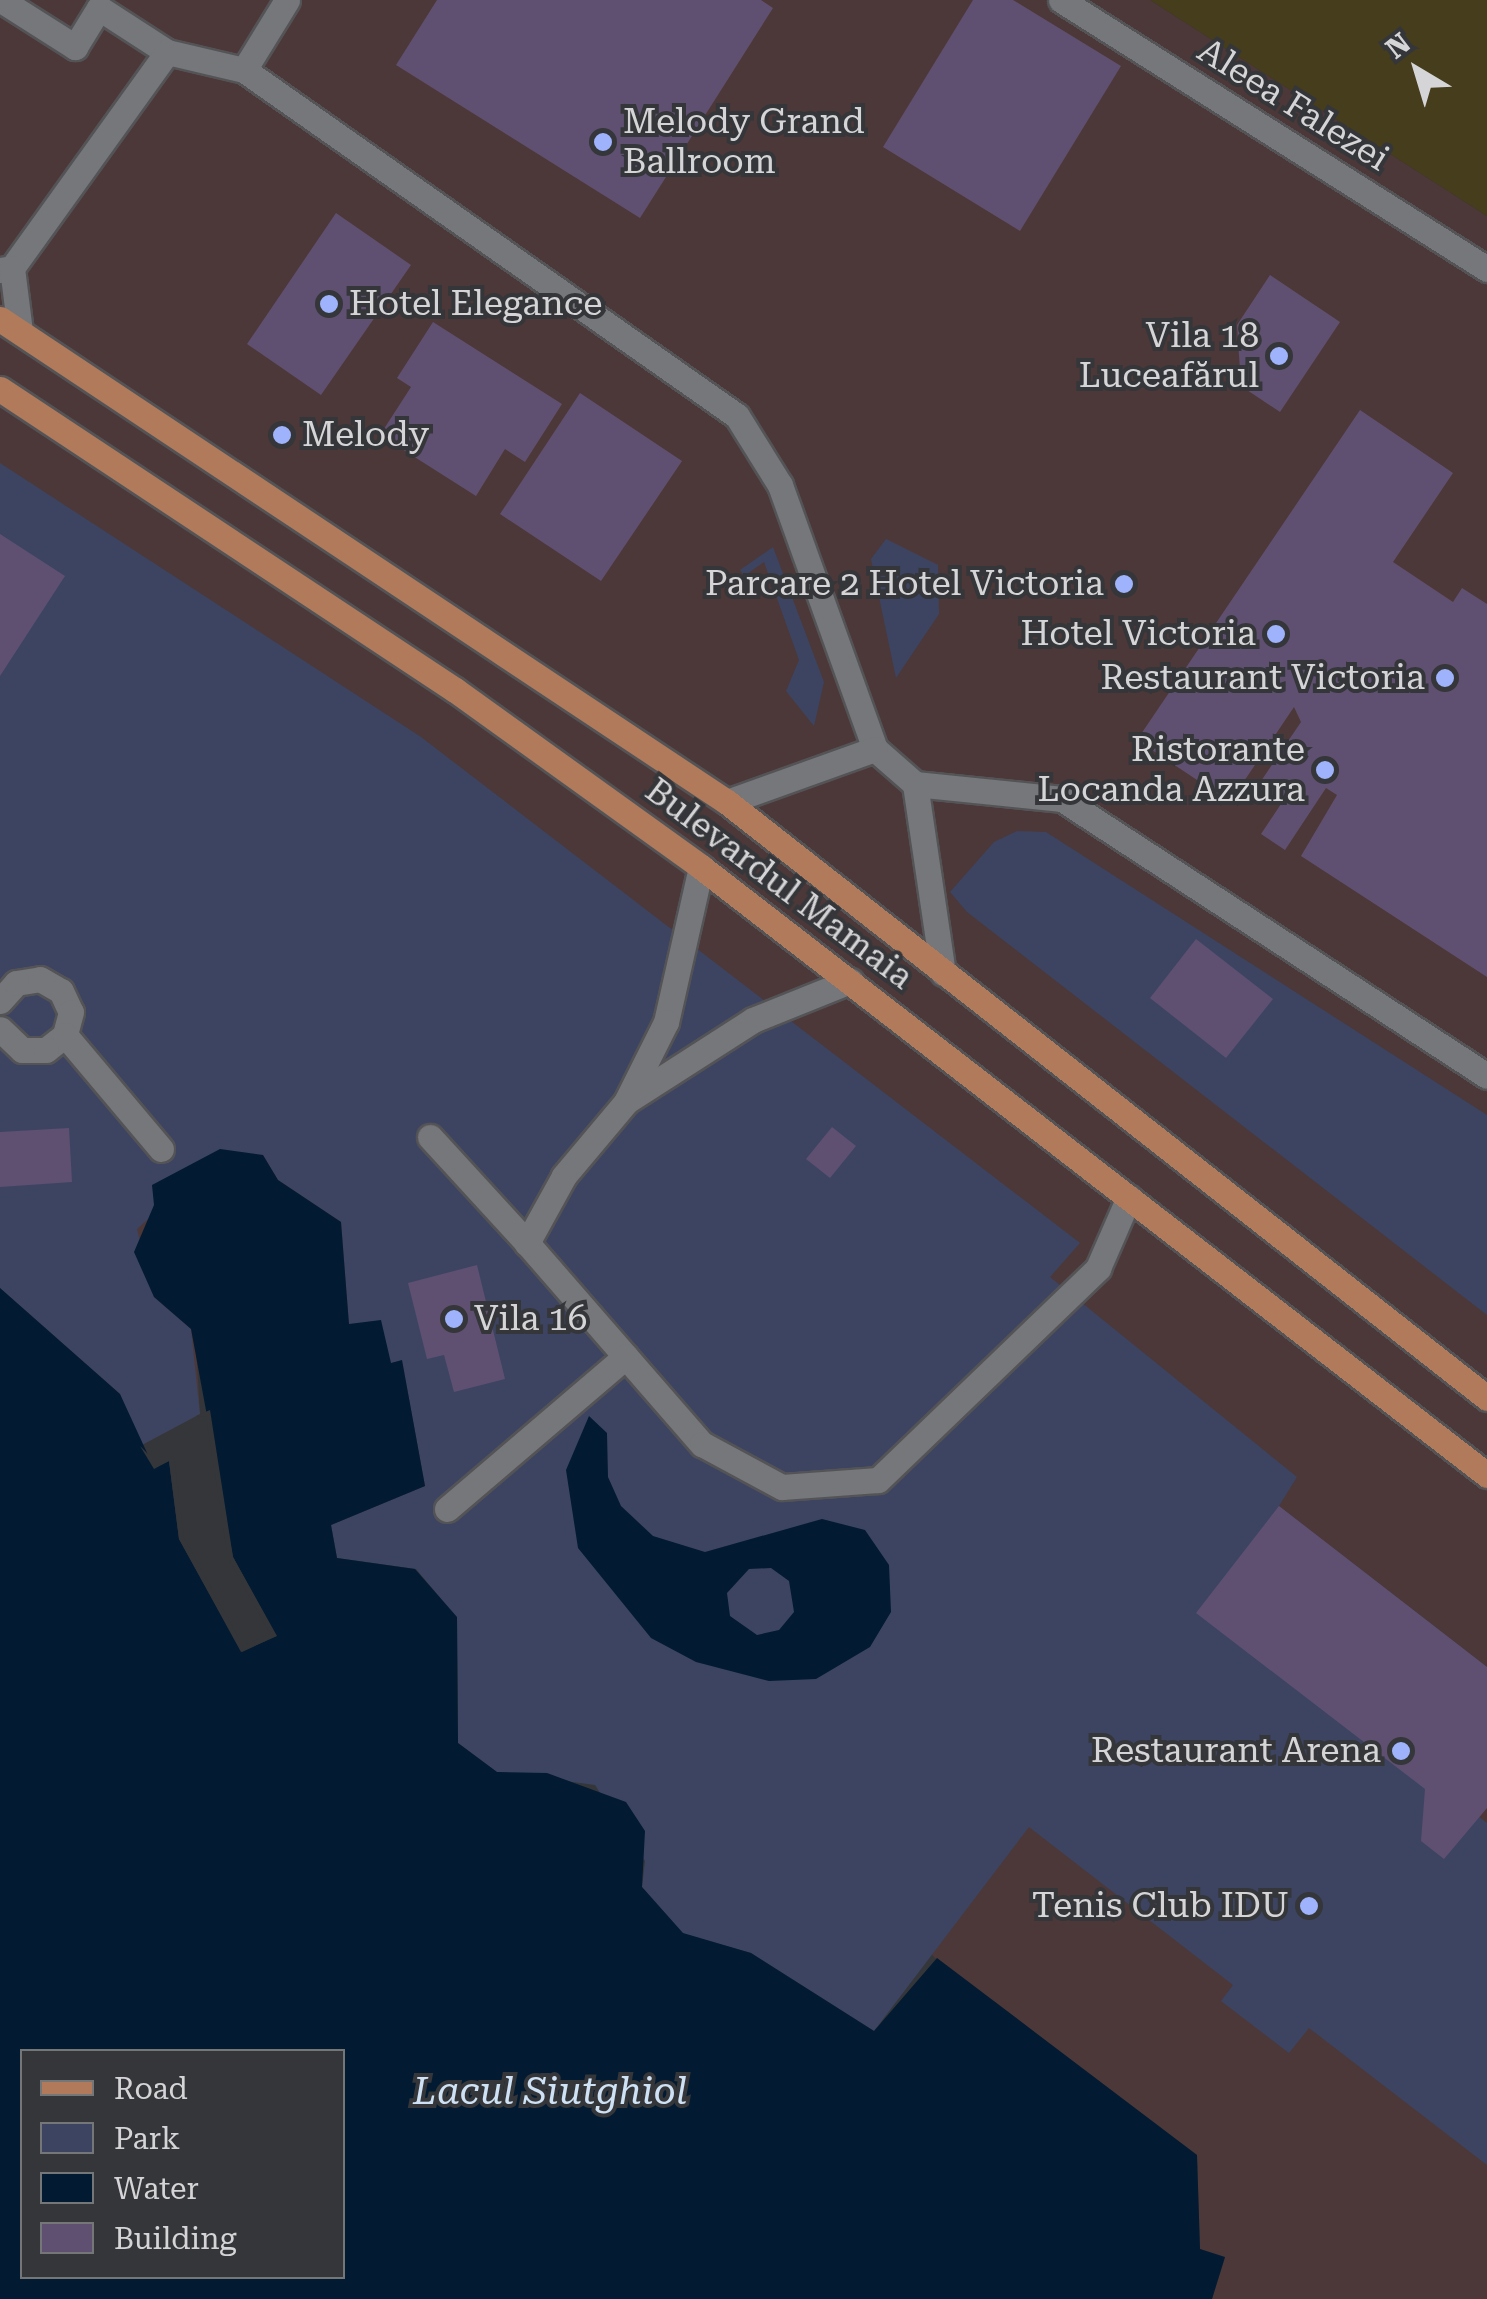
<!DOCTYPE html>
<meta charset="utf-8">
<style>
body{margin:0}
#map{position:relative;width:1487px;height:2299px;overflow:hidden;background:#353639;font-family:"Roboto Serif",serif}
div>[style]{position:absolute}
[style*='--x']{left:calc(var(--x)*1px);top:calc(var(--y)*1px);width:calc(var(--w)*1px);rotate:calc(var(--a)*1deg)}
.commercial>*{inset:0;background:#4c3838}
.green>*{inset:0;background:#3c4461}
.sand>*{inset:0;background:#463d1d}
.water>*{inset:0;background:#021b32}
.pier>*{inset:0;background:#353639}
.building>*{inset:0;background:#5f5071}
.roads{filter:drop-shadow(2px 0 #545457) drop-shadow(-2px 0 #545457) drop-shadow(0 2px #545457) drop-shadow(0 -2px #545457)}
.minor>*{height:25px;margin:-12.5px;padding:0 12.5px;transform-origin:12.5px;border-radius:12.5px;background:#75777a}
.major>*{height:25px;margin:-12.5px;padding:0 12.5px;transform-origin:12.5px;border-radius:12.5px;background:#b17a5b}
.dots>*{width:28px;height:28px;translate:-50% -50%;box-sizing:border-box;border:5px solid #353639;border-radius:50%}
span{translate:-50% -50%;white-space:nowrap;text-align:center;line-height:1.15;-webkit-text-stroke:8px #353639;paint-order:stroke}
.street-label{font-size:35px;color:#d5d5d7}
.poi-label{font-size:35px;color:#d5d5d7}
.left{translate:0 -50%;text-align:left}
.right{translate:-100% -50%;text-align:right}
.water-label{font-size:38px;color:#cfe2f5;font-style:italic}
.legend{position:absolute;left:20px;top:2049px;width:325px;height:230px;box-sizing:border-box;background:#353639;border:2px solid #757678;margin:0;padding:12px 18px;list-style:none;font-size:30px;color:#d5d5d7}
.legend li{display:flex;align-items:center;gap:20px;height:50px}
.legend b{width:50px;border:2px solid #757678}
.north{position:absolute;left:1367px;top:20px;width:100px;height:100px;-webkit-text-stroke:8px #353639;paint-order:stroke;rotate:322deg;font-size:28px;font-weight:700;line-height:40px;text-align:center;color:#d5d5d7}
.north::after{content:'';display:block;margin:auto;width:35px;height:45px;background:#d5d5d7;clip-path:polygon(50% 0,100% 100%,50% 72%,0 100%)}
</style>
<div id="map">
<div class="commercial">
<div style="clip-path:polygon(0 0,1150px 0,1487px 216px,1487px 2299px,1212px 2299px,1225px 2258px,1200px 2249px,1197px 2155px,936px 1959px,185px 1160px,200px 1414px,140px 1446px,120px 1394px,0 1288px)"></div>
</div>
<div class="green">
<div style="clip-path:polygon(0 463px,421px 737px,1080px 1243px,1050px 1277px,1297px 1477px,1279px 1506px,1487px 1667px,1487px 1808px,1478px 1816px,1487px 1823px,1487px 2165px,1309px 2028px,1289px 2053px,1221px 2001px,1233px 1985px,1029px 1827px,874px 2031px,751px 1953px,683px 1934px,642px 1887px,645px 1861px,595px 1785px,497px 1772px,458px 1743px,457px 1618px,416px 1569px,337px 1558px,331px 1525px,425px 1486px,402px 1361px,391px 1363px,349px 1325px,341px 1222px,278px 1180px,263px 1155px,214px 1160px,137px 1229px,154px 1297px,191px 1329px,200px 1414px,140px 1446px,120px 1394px,0 1288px)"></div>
<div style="clip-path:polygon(886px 539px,938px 565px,939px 614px,896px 678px,871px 559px)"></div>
<div style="clip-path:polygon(773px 547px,824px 682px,814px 726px,786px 691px,799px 660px,764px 562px,744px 576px,740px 570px)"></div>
<div style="clip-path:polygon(1017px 831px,1046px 832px,1487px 1115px,1487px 1315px,967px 912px,950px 892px,994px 842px)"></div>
</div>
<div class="sand">
<div style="clip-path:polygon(1150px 0,1487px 0,1487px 216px)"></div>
</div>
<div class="water">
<div style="clip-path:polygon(evenodd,220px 1149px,263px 1155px,278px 1180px,341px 1222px,349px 1324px,381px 1320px,391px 1363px,402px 1360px,425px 1486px,331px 1525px,337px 1558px,415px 1569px,457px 1617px,458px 1743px,497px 1772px,547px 1773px,626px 1802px,645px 1831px,642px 1887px,683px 1933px,751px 1953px,874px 2031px,937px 1958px,1197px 2155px,1200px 2249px,1225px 2257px,1212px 2299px,0 2299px,0 1288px,120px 1394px,154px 1468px,169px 1461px,179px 1539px,242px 1652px,276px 1636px,233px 1557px,191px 1329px,154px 1297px,134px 1252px,154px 1205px,152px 1185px,220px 1149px,22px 2052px,342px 2052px,342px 2276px,22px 2276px,22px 2052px)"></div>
<div style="clip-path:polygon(evenodd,589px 1416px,607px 1433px,608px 1477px,621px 1506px,653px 1536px,705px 1552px,822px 1519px,865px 1530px,889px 1565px,891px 1612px,870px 1647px,816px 1679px,769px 1681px,696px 1662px,651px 1638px,578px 1548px,566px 1470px,589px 1416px,771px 1568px,789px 1581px,794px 1612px,779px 1630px,757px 1635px,730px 1616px,727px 1593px,749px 1569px,771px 1568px)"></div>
</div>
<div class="pier">
<div style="clip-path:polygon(210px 1410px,233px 1557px,277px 1636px,241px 1652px,179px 1539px,169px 1461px,154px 1469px,140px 1446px,156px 1462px,174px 1458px,184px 1538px,243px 1646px,270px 1634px,228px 1558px,206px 1417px,196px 1416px)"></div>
</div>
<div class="building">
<div style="clip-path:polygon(437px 0,761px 0,773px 8px,640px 218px,396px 65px)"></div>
<div style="clip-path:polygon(973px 0,1013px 0,1121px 66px,1020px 231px,883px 147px)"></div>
<div style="clip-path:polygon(336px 213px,411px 265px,321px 395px,247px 344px)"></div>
<div style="clip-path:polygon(1270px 275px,1340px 322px,1280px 412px,1241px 386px,1237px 325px)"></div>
<div style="clip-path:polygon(433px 322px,562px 404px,525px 462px,505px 449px,476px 496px,380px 435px,411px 387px,397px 378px)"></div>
<div style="clip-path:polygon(580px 393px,682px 461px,601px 581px,500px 514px)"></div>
<div style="clip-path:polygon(1360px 410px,1453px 473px,1393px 562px,1453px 602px,1462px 588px,1487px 604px,1487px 977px,1301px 856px,1337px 795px,1326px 788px,1285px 850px,1261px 834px,1281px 804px,1257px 787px,1301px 722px,1294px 707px,1230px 802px,1137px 740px)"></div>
<div style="clip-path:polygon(0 534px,65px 576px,0 676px)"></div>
<div style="clip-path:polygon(1196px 939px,1273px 999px,1226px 1058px,1150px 998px)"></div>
<div style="clip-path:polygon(832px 1127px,856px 1146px,830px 1178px,806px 1159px)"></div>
<div style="clip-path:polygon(69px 1128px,72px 1182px,0 1187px,0 1132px)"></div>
<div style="clip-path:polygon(477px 1265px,505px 1379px,454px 1392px,444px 1355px,427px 1359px,408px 1283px)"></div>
<div style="clip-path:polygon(1279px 1506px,1487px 1667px,1487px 1808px,1444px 1859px,1421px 1841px,1425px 1789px,1196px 1613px)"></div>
</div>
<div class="roads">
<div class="minor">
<div style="--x:1;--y:0;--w:88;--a:32.4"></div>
<div style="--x:75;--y:47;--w:46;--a:-58.4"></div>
<div style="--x:99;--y:8;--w:81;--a:32.9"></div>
<div style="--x:1061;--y:0;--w:504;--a:32.27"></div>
<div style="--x:244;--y:70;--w:82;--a:-58.4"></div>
<div style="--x:12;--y:268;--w:266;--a:-54.3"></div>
<div style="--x:167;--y:52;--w:79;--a:13.2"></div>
<div style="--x:244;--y:70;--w:602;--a:35.06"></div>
<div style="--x:737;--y:416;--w:81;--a:58.1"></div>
<div style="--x:780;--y:485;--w:281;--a:70.2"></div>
<div style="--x:875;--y:749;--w:53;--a:41.2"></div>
<div style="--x:915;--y:784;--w:148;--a:5.8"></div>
<div style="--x:1062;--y:799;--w:507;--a:33.09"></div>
<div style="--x:0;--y:270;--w:12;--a:-9"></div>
<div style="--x:12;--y:268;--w:64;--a:82.8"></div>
<div style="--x:915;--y:784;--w:191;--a:81.6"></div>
<div style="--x:727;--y:802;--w:157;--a:-19.7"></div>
<div style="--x:701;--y:867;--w:159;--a:102.7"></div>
<div style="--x:666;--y:1022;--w:89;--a:116.6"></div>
<div style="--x:626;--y:1102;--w:97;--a:130"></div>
<div style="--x:564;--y:1176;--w:77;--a:118.9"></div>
<div style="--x:527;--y:1243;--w:267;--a:49"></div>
<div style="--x:702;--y:1444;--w:91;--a:28.3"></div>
<div style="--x:782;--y:1487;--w:96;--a:-4.2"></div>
<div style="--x:878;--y:1480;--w:306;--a:-43.9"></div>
<div style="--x:1098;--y:1268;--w:77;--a:-66.4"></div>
<div style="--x:0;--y:1001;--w:24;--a:-48"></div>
<div style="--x:16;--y:983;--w:24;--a:-9"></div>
<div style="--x:40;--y:979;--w:24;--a:30"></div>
<div style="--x:61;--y:991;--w:23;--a:65"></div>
<div style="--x:71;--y:1012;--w:24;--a:105"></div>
<div style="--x:65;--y:1035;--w:24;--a:142"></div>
<div style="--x:46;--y:1050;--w:24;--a:180"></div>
<div style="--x:22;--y:1050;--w:30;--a:-136"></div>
<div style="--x:65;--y:1035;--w:149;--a:49.9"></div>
<div style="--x:630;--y:1099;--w:146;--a:-32.7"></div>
<div style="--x:753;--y:1020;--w:105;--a:-21.9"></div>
<div style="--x:430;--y:1137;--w:144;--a:47.5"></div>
<div style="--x:447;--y:1509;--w:235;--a:-40.5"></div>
</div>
<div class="major">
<div style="--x:0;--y:319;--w:873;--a:33.6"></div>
<div style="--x:727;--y:802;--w:966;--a:38.1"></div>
<div style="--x:0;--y:389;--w:546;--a:33.49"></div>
<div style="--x:455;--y:690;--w:303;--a:35.7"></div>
<div style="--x:701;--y:867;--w:994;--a:37.72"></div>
</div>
</div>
<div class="dots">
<div style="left:603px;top:142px;background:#9fb3fd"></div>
<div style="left:329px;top:304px;background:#9fb3fd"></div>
<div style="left:1279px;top:356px;background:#9fb3fd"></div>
<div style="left:282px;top:435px;background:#9fb3fd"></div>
<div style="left:1124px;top:584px;background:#9fb3fd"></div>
<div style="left:1276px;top:634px;background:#9fb3fd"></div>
<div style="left:1445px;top:678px;background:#9fb3fd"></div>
<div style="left:1325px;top:770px;background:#9fb3fd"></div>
<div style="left:454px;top:1319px;background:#9fb3fd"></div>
<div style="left:1401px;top:1751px;background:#9fb3fd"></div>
<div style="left:1309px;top:1906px;background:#9fb3fd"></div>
</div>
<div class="street-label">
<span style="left:1293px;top:105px;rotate:32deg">Aleea Falezei</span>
<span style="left:779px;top:884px;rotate:37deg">Bulevardul Mamaia</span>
</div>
<div class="poi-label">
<span class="left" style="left:623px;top:142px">Melody Grand<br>Ballroom</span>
<span class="left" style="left:349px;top:304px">Hotel Elegance</span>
<span class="right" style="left:1259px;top:356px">Vila 18<br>Luceafărul</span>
<span class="left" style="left:302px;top:435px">Melody</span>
<span class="right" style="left:1104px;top:584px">Parcare 2 Hotel Victoria</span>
<span class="right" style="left:1256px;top:634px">Hotel Victoria</span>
<span class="right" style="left:1425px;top:678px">Restaurant Victoria</span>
<span class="right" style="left:1305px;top:770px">Ristorante<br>Locanda Azzura</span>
<span class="left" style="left:474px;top:1319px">Vila 16</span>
<span class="right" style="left:1381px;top:1751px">Restaurant Arena</span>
<span class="right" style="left:1289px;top:1906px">Tenis Club IDU</span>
</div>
<div class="water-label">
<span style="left:550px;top:2092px">Lacul Siutghiol</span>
</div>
<ul class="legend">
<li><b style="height:12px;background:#b17a5b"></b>Road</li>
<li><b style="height:28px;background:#3c4461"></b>Park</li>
<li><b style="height:28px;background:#021b32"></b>Water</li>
<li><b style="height:28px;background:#5f5071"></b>Building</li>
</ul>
<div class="north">N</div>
</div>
